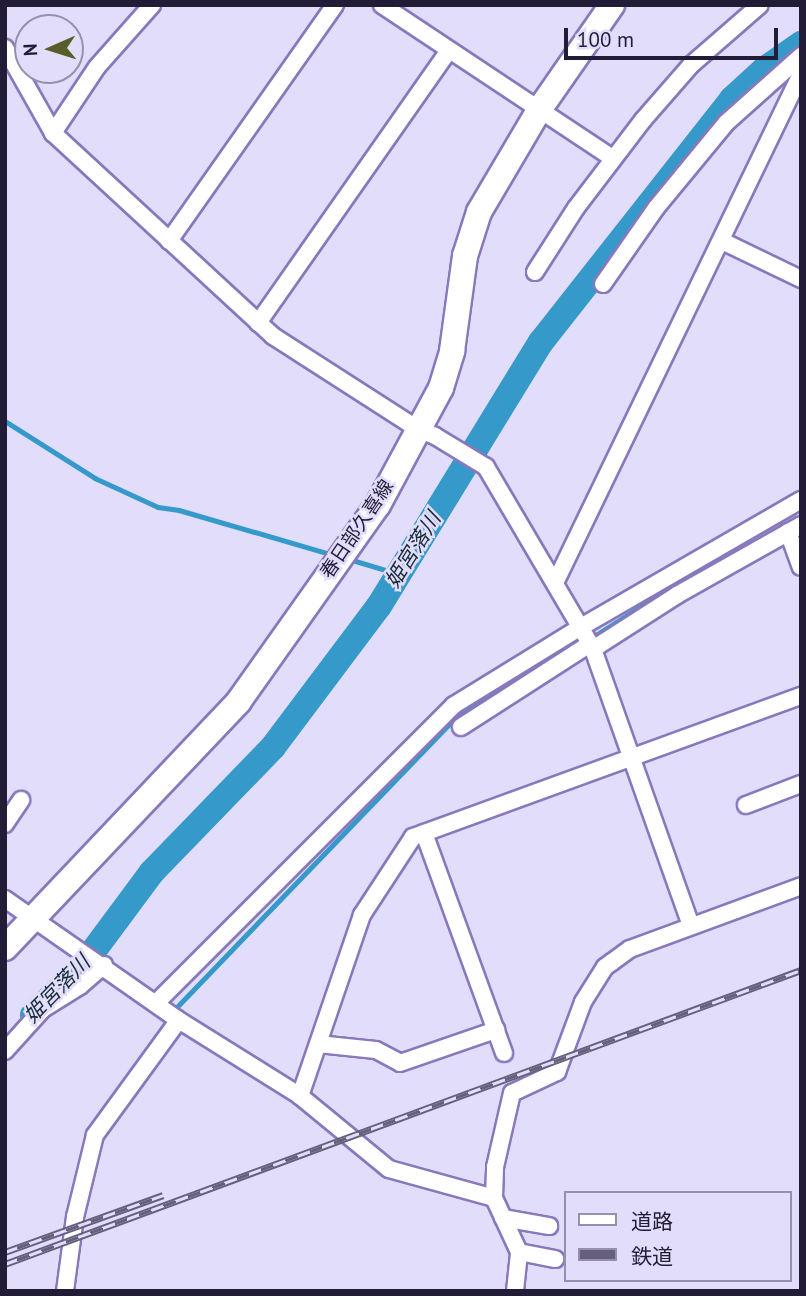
<!DOCTYPE html>
<meta charset="utf-8">
<style>
body{margin:0}
#map{position:relative;width:806px;height:1296px;overflow:hidden;background:#e2ddfb;font-family:"PT Sans","Noto Sans JP",sans-serif}
div>[style]{position:absolute}
[style*='--x']{left:calc(var(--x)*1px);top:calc(var(--y)*1px);width:calc(var(--w)*1px);rotate:calc(var(--a)*1deg)}
.stream>*{height:4.5px;margin:-2.25px;padding:0 2.25px;transform-origin:2.25px;border-radius:2.25px;background:#359aca}
.river>*{height:26px;margin:-13px;padding:0 13px;transform-origin:13px;border-radius:13px;background:#359aca}
.roads{filter:drop-shadow(2px 0 #8878bc) drop-shadow(-2px 0 #8878bc) drop-shadow(0 2px #8878bc) drop-shadow(0 -2px #8878bc)}
.minor>*{height:16px;margin:-8px;padding:0 8px;transform-origin:8px;border-radius:8px;background:#fff}
.primary>*{height:24px;margin:-12px;padding:0 12px;transform-origin:12px;border-radius:12px;background:#fff}
.rail>*{height:7px;margin-top:-3.5px;transform-origin:0;background:repeating-linear-gradient(90deg,#e2ddfb 0 13px,#66607c 0 26px);box-sizing:border-box;border-block:2px solid #66607c}
span{translate:-50% -50%;white-space:nowrap;text-align:center;line-height:1.15;-webkit-text-stroke:5px #e2ddfb;paint-order:stroke}
.street-label{font-size:19px;color:#231c37}
.water-label{font-size:21px;color:#172d38;font-style:italic}
.frame{position:absolute;inset:0;border:7px solid #231c37;pointer-events:none}
.legend{position:absolute;left:564px;top:1191px;width:228px;height:91px;box-sizing:border-box;background:#e2ddfb;border:2px solid #9690ad;margin:0;padding:9px 12px;list-style:none;font-size:21px;color:#231c37}
.legend li{display:flex;align-items:center;gap:14px;height:35px}
.legend b{width:35px;border:2px solid #9690ad}
.north{position:absolute;left:14px;top:14px;width:70px;height:70px;box-sizing:border-box;background:#e2ddfb;border:2px solid #9690ad;border-radius:50%;rotate:267deg;font-size:19px;font-weight:700;line-height:28px;text-align:center;color:#231c37}
.north::after{content:'';display:block;margin:auto;width:24px;height:32px;background:#585d2a;clip-path:polygon(50% 0,100% 100%,50% 72%,0 100%)}
.scale{position:absolute;left:564px;top:28px;width:214px;height:32px;box-sizing:border-box;border:4px solid #231c37;border-top:0;padding-left:9px;font-size:21px;line-height:24px;white-space:nowrap;color:#231c37;-webkit-text-stroke:5px #e2ddfb;paint-order:stroke}
</style>
<div id="map">
<div class="stream">
<div style="--x:5;--y:421;--w:107;--a:32.3"></div>
<div style="--x:95;--y:478;--w:69;--a:24.7"></div>
<div style="--x:158;--y:507;--w:21;--a:8"></div>
<div style="--x:179;--y:510;--w:161;--a:16.2"></div>
<div style="--x:349;--y:559;--w:52;--a:16.7"></div>
<div style="--x:590;--y:639;--w:156;--a:-32.7"></div>
<div style="--x:173;--y:1011;--w:412;--a:-46.1"></div>
<div style="--x:459;--y:714;--w:65;--a:-29.3"></div>
<div style="--x:129;--y:1074;--w:68;--a:-54"></div>
</div>
<div class="river">
<div style="--x:33;--y:1015;--w:66;--a:-44.4"></div>
<div style="--x:80;--y:969;--w:121;--a:-53.4"></div>
<div style="--x:152;--y:872;--w:174;--a:-45.9"></div>
<div style="--x:273;--y:747;--w:176;--a:-53.1"></div>
<div style="--x:379;--y:606;--w:310;--a:-58.5"></div>
<div style="--x:541;--y:342;--w:309;--a:-51.8"></div>
<div style="--x:732;--y:99;--w:45;--a:-42.3"></div>
<div style="--x:765;--y:69;--w:44;--a:-34.8"></div>
</div>
<div class="roads">
<div class="minor">
<div style="--x:382;--y:5;--w:276;--a:33.6"></div>
<div style="--x:5;--y:48;--w:98;--a:60.5"></div>
<div style="--x:53;--y:133;--w:299;--a:42.7"></div>
<div style="--x:273;--y:336;--w:172;--a:32.7"></div>
<div style="--x:418;--y:429;--w:18;--a:22"></div>
<div style="--x:435;--y:436;--w:60;--a:31.3"></div>
<div style="--x:486;--y:467;--w:211;--a:59.5"></div>
<div style="--x:593;--y:649;--w:294;--a:70.5"></div>
<div style="--x:53;--y:133;--w:79;--a:-56.3"></div>
<div style="--x:97;--y:67;--w:83;--a:-48.4"></div>
<div style="--x:169;--y:241;--w:289;--a:-54.9"></div>
<div style="--x:722;--y:241;--w:88;--a:25.7"></div>
<div style="--x:535;--y:272;--w:76;--a:-57.4"></div>
<div style="--x:576;--y:208;--w:111;--a:-52.7"></div>
<div style="--x:643;--y:120;--w:73;--a:-48.9"></div>
<div style="--x:691;--y:65;--w:91;--a:-41"></div>
<div style="--x:603;--y:284;--w:93;--a:-55.1"></div>
<div style="--x:656;--y:208;--w:110;--a:-50.5"></div>
<div style="--x:726;--y:123;--w:101;--a:-41.8"></div>
<div style="--x:258;--y:323;--w:333;--a:-55"></div>
<div style="--x:788;--y:532;--w:37;--a:70"></div>
<div style="--x:555;--y:583;--w:565;--a:-64.21"></div>
<div style="--x:593;--y:649;--w:100;--a:-32.7"></div>
<div style="--x:677;--y:595;--w:142;--a:-29.4"></div>
<div style="--x:461;--y:727;--w:153;--a:-32.8"></div>
<div style="--x:746;--y:805;--w:59;--a:-20.9"></div>
<div style="--x:5;--y:824;--w:29;--a:-56"></div>
<div style="--x:424;--y:833;--w:234;--a:70"></div>
<div style="--x:5;--y:899;--w:210;--a:34.9"></div>
<div style="--x:177;--y:1019;--w:145;--a:32"></div>
<div style="--x:300;--y:1096;--w:115;--a:39.4"></div>
<div style="--x:389;--y:1169;--w:109;--a:15.4"></div>
<div style="--x:156;--y:1003;--w:421;--a:-45"></div>
<div style="--x:454;--y:705;--w:149;--a:-31.6"></div>
<div style="--x:581;--y:627;--w:254;--a:-30"></div>
<div style="--x:318;--y:1044;--w:58;--a:5.9"></div>
<div style="--x:376;--y:1050;--w:27;--a:28"></div>
<div style="--x:400;--y:1063;--w:102;--a:-19"></div>
<div style="--x:5;--y:1051;--w:57;--a:-47.9"></div>
<div style="--x:43;--y:1009;--w:44;--a:-31.9"></div>
<div style="--x:80;--y:986;--w:32;--a:-41"></div>
<div style="--x:300;--y:1096;--w:191;--a:-71.1"></div>
<div style="--x:362;--y:915;--w:93;--a:-56.8"></div>
<div style="--x:413;--y:837;--w:413;--a:-20"></div>
<div style="--x:503;--y:1218;--w:47;--a:9.9"></div>
<div style="--x:519;--y:1252;--w:37;--a:11"></div>
<div style="--x:65;--y:1291;--w:75;--a:-82.3"></div>
<div style="--x:75;--y:1217;--w:84;--a:-76.3"></div>
<div style="--x:95;--y:1135;--w:142;--a:-53.9"></div>
<div style="--x:515;--y:1291;--w:39;--a:-84"></div>
<div style="--x:519;--y:1252;--w:60;--a:-114.8"></div>
<div style="--x:494;--y:1198;--w:31;--a:-88"></div>
<div style="--x:495;--y:1167;--w:76;--a:-77.1"></div>
<div style="--x:512;--y:1093;--w:50;--a:-25"></div>
<div style="--x:557;--y:1072;--w:75;--a:-69.6"></div>
<div style="--x:583;--y:1002;--w:41;--a:-57.8"></div>
<div style="--x:605;--y:967;--w:9;--a:-36"></div>
<div style="--x:612;--y:962;--w:22;--a:-36"></div>
<div style="--x:630;--y:949;--w:182;--a:-20.2"></div>
</div>
<div class="primary">
<div style="--x:5;--y:948;--w:340;--a:-46.5"></div>
<div style="--x:239;--y:701;--w:240;--a:-54.7"></div>
<div style="--x:378;--y:505;--w:133;--a:-61.7"></div>
<div style="--x:441;--y:388;--w:39;--a:-73"></div>
<div style="--x:452;--y:351;--w:96;--a:-82.2"></div>
<div style="--x:465;--y:256;--w:46;--a:-72.3"></div>
<div style="--x:479;--y:212;--w:118;--a:-59.5"></div>
<div style="--x:539;--y:110;--w:128;--a:-55.2"></div>
</div>
</div>
<div class="rail">
<div style="--x:5;--y:1252;--w:168;--a:-19.8"></div>
<div style="--x:5;--y:1264;--w:849;--a:-20.27"></div>
</div>
<div class="street-label">
<span style="left:357px;top:529px;rotate:-56deg">春日部久喜線</span>
</div>
<div class="water-label">
<span style="left:413px;top:550px;rotate:-58deg">姫宮落川</span>
<span style="left:57px;top:989px;rotate:-46deg">姫宮落川</span>
</div>
<div class="frame"></div>
<ul class="legend">
<li><b style="height:9px;background:#fff"></b>道路</li>
<li><b style="height:9px;background:#66607c"></b>鉄道</li>
</ul>
<div class="north">N</div>
<div class="scale">100 m</div>
</div>
